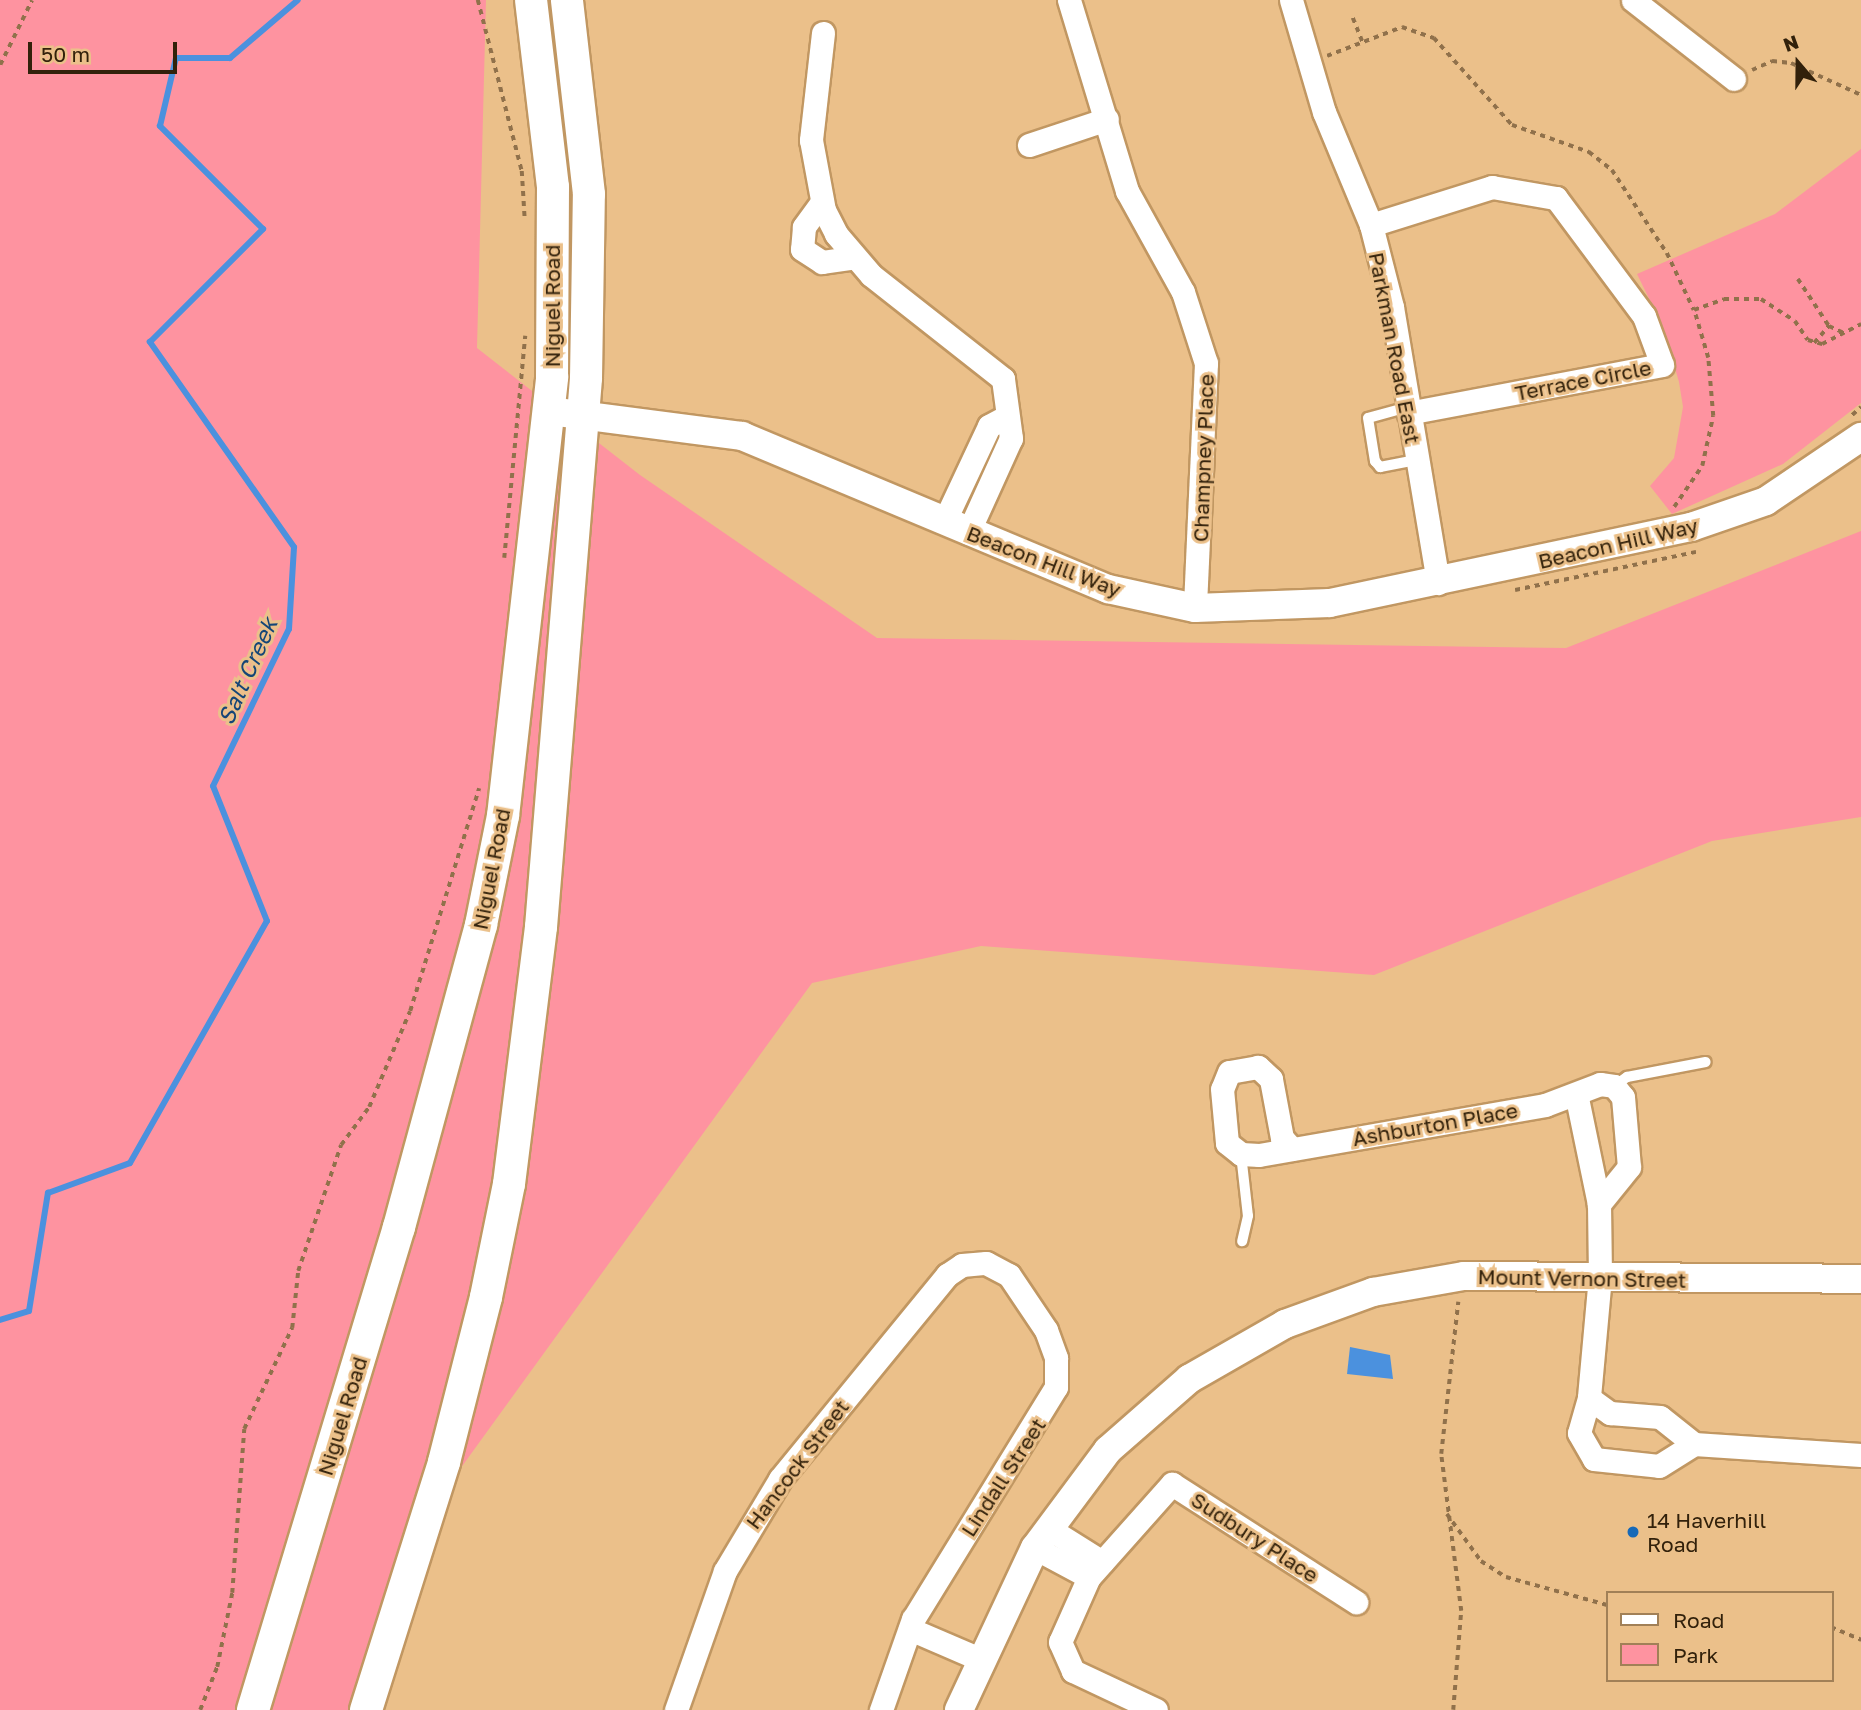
<!DOCTYPE html>
<style>
body{margin:0}
#map{position:relative;width:1861px;height:1710px;overflow:hidden;background:#ebc08a;font-family:"Golos Text",sans-serif}
div>[style]{position:absolute}
[style*='--x']{left:calc(var(--x)*1px);top:calc(var(--y)*1px);width:calc(var(--w)*1px);rotate:calc(var(--a)*1deg)}
.green>*{inset:0;background:#fe93a0}
.water>*{inset:0;background:#4b91de}
.stream>*{height:6px;margin:-3px;padding:0 3px;transform-origin:3px;border-radius:3px;background:#4b91de}
.path>*{height:3.5px;margin-top:-1.75px;transform-origin:0;background:repeating-linear-gradient(90deg,#90714b 0 5px,transparent 0 10px)}
.roads{filter:drop-shadow(2px 0 #c19762) drop-shadow(-2px 0 #c19762) drop-shadow(0 2px #c19762) drop-shadow(0 -2px #c19762)}
.service>*{height:10px;margin:-5px;padding:0 5px;transform-origin:5px;border-radius:5px;background:#fff}
.minor>*{height:23px;margin:-11.5px;padding:0 11.5px;transform-origin:11.5px;border-radius:11.5px;background:#fff}
.tertiary>*{height:28px;margin:-14px;padding:0 14px;transform-origin:14px;border-radius:14px;background:#fff}
.secondary>*{height:32px;margin:-16px;padding:0 16px;transform-origin:16px;border-radius:16px;background:#fff}
.dots>*{width:19px;height:19px;translate:-50% -50%;box-sizing:border-box;border:4px solid #ebc08a;border-radius:50%}
span{translate:-50% -50%;white-space:nowrap;text-align:center;line-height:1.15;-webkit-text-stroke:6px #ebc08a;paint-order:stroke}
.street-label{font-size:21px;color:#32210b}
.poi-label{font-size:21px;color:#32210b}
.left{translate:0 -50%;text-align:left}
.water-label{font-size:23px;color:#144577;font-style:italic}
.legend{position:absolute;left:1606px;top:1591px;width:228px;height:91px;box-sizing:border-box;background:#ebc08a;border:2px solid #a18057;margin:0;padding:9px 12px;list-style:none;font-size:21px;color:#32210b}
.legend li{display:flex;align-items:center;gap:14px;height:35px}
.legend b{width:35px;border:2px solid #a18057}
.north{position:absolute;left:1763px;top:28px;width:70px;height:70px;-webkit-text-stroke:5px #ebc08a;paint-order:stroke;rotate:340deg;font-size:19px;font-weight:700;line-height:28px;text-align:center;color:#32210b}
.north::after{content:'';display:block;margin:auto;width:24px;height:32px;background:#32210b;clip-path:polygon(50% 0,100% 100%,50% 72%,0 100%)}
.scale{position:absolute;left:28px;top:42px;width:149px;height:32px;box-sizing:border-box;border:4px solid #32210b;border-top:0;padding-left:9px;font-size:21px;line-height:24px;white-space:nowrap;color:#32210b;-webkit-text-stroke:5px #ebc08a;paint-order:stroke}
</style>
<div id="map">
<div class="green">
<div style="clip-path:polygon(0 0,486px 0,477px 348px,640px 475px,877px 638px,1566px 648px,1861px 531px,1861px 817px,1712px 841px,1374px 975px,981px 946px,812px 983px,426px 1516px,353px 1710px,0 1710px)"></div>
<div style="clip-path:polygon(1861px 149px,1861px 403px,1783px 464px,1672px 514px,1650px 486px,1674px 458px,1683px 407px,1679px 382px,1663px 327px,1637px 274px,1775px 214px)"></div>
</div>
<div class="water">
<div style="clip-path:polygon(1350px 1347px,1390px 1355px,1393px 1379px,1347px 1374px)"></div>
</div>
<div class="stream">
<div style="--x:0;--y:1320;--w:30;--a:-17"></div>
<div style="--x:29;--y:1311;--w:120;--a:-80.9"></div>
<div style="--x:48;--y:1193;--w:87;--a:-20.1"></div>
<div style="--x:130;--y:1163;--w:278;--a:-60.5"></div>
<div style="--x:267;--y:921;--w:145;--a:-111.8"></div>
<div style="--x:213;--y:786;--w:174;--a:-64.2"></div>
<div style="--x:289;--y:629;--w:82;--a:-86.5"></div>
<div style="--x:294;--y:547;--w:251;--a:-125.1"></div>
<div style="--x:150;--y:342;--w:160;--a:-45"></div>
<div style="--x:263;--y:229;--w:146;--a:-135"></div>
<div style="--x:160;--y:126;--w:70;--a:-76.8"></div>
<div style="--x:176;--y:58;--w:54;--a:0"></div>
<div style="--x:230;--y:58;--w:89;--a:-40.5"></div>
</div>
<div class="path">
<div style="--x:478;--y:0;--w:177;--a:75.6"></div>
<div style="--x:522;--y:171;--w:49;--a:86.5"></div>
<div style="--x:1353;--y:18;--w:27;--a:68"></div>
<div style="--x:1327;--y:56;--w:80;--a:-21.1"></div>
<div style="--x:1402;--y:27;--w:34;--a:19"></div>
<div style="--x:1434;--y:38;--w:117;--a:48.1"></div>
<div style="--x:1512;--y:125;--w:82;--a:19.3"></div>
<div style="--x:1589;--y:152;--w:29;--a:38"></div>
<div style="--x:1612;--y:170;--w:100;--a:56.5"></div>
<div style="--x:1667;--y:253;--w:63;--a:64.7"></div>
<div style="--x:0;--y:65;--w:72;--a:-63.8"></div>
<div style="--x:1752;--y:70;--w:22;--a:-24"></div>
<div style="--x:1772;--y:61;--w:19;--a:6"></div>
<div style="--x:1791;--y:63;--w:77;--a:24.6"></div>
<div style="--x:1798;--y:279;--w:56;--a:56.6"></div>
<div style="--x:1829;--y:326;--w:19;--a:25"></div>
<div style="--x:1814;--y:343;--w:23;--a:-49"></div>
<div style="--x:1852;--y:415;--w:12;--a:-42"></div>
<div style="--x:1674;--y:507;--w:50;--a:-55.7"></div>
<div style="--x:1702;--y:466;--w:51;--a:-77.6"></div>
<div style="--x:1713;--y:416;--w:58;--a:-94.9"></div>
<div style="--x:1708;--y:358;--w:50;--a:-106.3"></div>
<div style="--x:1694;--y:310;--w:32;--a:-20"></div>
<div style="--x:1724;--y:299;--w:37;--a:0"></div>
<div style="--x:1761;--y:299;--w:40;--a:32.9"></div>
<div style="--x:1795;--y:321;--w:23;--a:56"></div>
<div style="--x:1808;--y:340;--w:15;--a:16"></div>
<div style="--x:1822;--y:344;--w:44;--a:-27.1"></div>
<div style="--x:504;--y:558;--w:223;--a:-84.6"></div>
<div style="--x:1515;--y:590;--w:185;--a:-11.9"></div>
<div style="--x:1447;--y:1514;--w:58;--a:54.1"></div>
<div style="--x:1481;--y:1561;--w:30;--a:33"></div>
<div style="--x:1506;--y:1577;--w:105;--a:15.5"></div>
<div style="--x:1831;--y:1627;--w:33;--a:23"></div>
<div style="--x:200;--y:1710;--w:46;--a:-68.4"></div>
<div style="--x:217;--y:1667;--w:76;--a:-78.5"></div>
<div style="--x:232;--y:1593;--w:164;--a:-85.8"></div>
<div style="--x:244;--y:1429;--w:112;--a:-64.6"></div>
<div style="--x:292;--y:1328;--w:57;--a:-84"></div>
<div style="--x:298;--y:1271;--w:133;--a:-71.2"></div>
<div style="--x:341;--y:1145;--w:47;--a:-53.6"></div>
<div style="--x:369;--y:1107;--w:104;--a:-66.9"></div>
<div style="--x:410;--y:1011;--w:233;--a:-72.8"></div>
<div style="--x:1453;--y:1710;--w:99;--a:-85.4"></div>
<div style="--x:1461;--y:1611;--w:158;--a:-97.3"></div>
<div style="--x:1441;--y:1454;--w:153;--a:-83.6"></div>
</div>
<div class="roads">
<div class="service">
<div style="--x:1408;--y:407;--w:41;--a:164.6"></div>
<div style="--x:1368;--y:418;--w:44;--a:80.8"></div>
<div style="--x:1375;--y:461;--w:8;--a:50"></div>
<div style="--x:1380;--y:467;--w:38;--a:-11"></div>
<div style="--x:1614;--y:1086;--w:16;--a:-35"></div>
<div style="--x:1627;--y:1077;--w:80;--a:-10.8"></div>
<div style="--x:1241;--y:1154;--w:62;--a:83.6"></div>
<div style="--x:1248;--y:1216;--w:26;--a:103"></div>
</div>
<div class="minor">
<div style="--x:1069;--y:0;--w:200;--a:73.1"></div>
<div style="--x:1127;--y:191;--w:115;--a:61"></div>
<div style="--x:1183;--y:292;--w:75;--a:72.1"></div>
<div style="--x:1206;--y:363;--w:245;--a:92.6"></div>
<div style="--x:1291;--y:0;--w:117;--a:73.6"></div>
<div style="--x:1324;--y:112;--w:122;--a:67.4"></div>
<div style="--x:1371;--y:225;--w:85;--a:75.6"></div>
<div style="--x:1392;--y:307;--w:280;--a:80.5"></div>
<div style="--x:1633;--y:0;--w:128;--a:38"></div>
<div style="--x:823;--y:33;--w:108;--a:96.4"></div>
<div style="--x:811;--y:140;--w:71;--a:79.5"></div>
<div style="--x:824;--y:210;--w:27;--a:63"></div>
<div style="--x:836;--y:234;--w:54;--a:49.5"></div>
<div style="--x:871;--y:275;--w:168;--a:38.2"></div>
<div style="--x:1003;--y:379;--w:60;--a:82.3"></div>
<div style="--x:1011;--y:438;--w:104;--a:114.4"></div>
<div style="--x:1029;--y:145;--w:82;--a:-18.4"></div>
<div style="--x:822;--y:202;--w:31;--a:126"></div>
<div style="--x:804;--y:227;--w:22;--a:95"></div>
<div style="--x:802;--y:249;--w:24;--a:33"></div>
<div style="--x:822;--y:262;--w:30;--a:-8"></div>
<div style="--x:1371;--y:225;--w:127;--a:-17.4"></div>
<div style="--x:1492;--y:187;--w:65;--a:9.8"></div>
<div style="--x:1556;--y:198;--w:147;--a:53.3"></div>
<div style="--x:1644;--y:316;--w:52;--a:69.8"></div>
<div style="--x:1662;--y:365;--w:258;--a:169.3"></div>
<div style="--x:944;--y:522;--w:106;--a:-64.9"></div>
<div style="--x:989;--y:426;--w:17;--a:-28"></div>
<div style="--x:1577;--y:1098;--w:108;--a:78.3"></div>
<div style="--x:1599;--y:1204;--w:72;--a:89.2"></div>
<div style="--x:1600;--y:1276;--w:122;--a:95.2"></div>
<div style="--x:1589;--y:1398;--w:26;--a:36"></div>
<div style="--x:1610;--y:1413;--w:50;--a:4.6"></div>
<div style="--x:1660;--y:1417;--w:43;--a:38.5"></div>
<div style="--x:1694;--y:1444;--w:167;--a:3.8"></div>
<div style="--x:1292;--y:1149;--w:15;--a:-132"></div>
<div style="--x:1282;--y:1138;--w:60;--a:-100.6"></div>
<div style="--x:1271;--y:1079;--w:18;--a:-137"></div>
<div style="--x:1258;--y:1067;--w:29;--a:170"></div>
<div style="--x:1229;--y:1072;--w:18;--a:112"></div>
<div style="--x:1222;--y:1089;--w:54;--a:84.7"></div>
<div style="--x:1227;--y:1143;--w:18;--a:38"></div>
<div style="--x:1241;--y:1154;--w:18;--a:3"></div>
<div style="--x:1259;--y:1155;--w:290;--a:-9.9"></div>
<div style="--x:1545;--y:1105;--w:59;--a:-20.9"></div>
<div style="--x:1600;--y:1084;--w:14;--a:8"></div>
<div style="--x:1614;--y:1086;--w:14;--a:51"></div>
<div style="--x:1623;--y:1097;--w:70;--a:85.1"></div>
<div style="--x:1629;--y:1167;--w:48;--a:129"></div>
<div style="--x:1589;--y:1398;--w:36;--a:106"></div>
<div style="--x:1579;--y:1433;--w:30;--a:60"></div>
<div style="--x:1594;--y:1459;--w:65;--a:6.1"></div>
<div style="--x:1659;--y:1466;--w:41;--a:-32.2"></div>
<div style="--x:1048;--y:1528;--w:64;--a:32.2"></div>
<div style="--x:1035;--y:1548;--w:61;--a:28.2"></div>
<div style="--x:910;--y:1629;--w:78;--a:23.3"></div>
<div style="--x:676;--y:1710;--w:147;--a:-70.6"></div>
<div style="--x:725;--y:1571;--w:107;--a:-59.1"></div>
<div style="--x:780;--y:1479;--w:264;--a:-50.7"></div>
<div style="--x:947;--y:1275;--w:18;--a:-34"></div>
<div style="--x:962;--y:1265;--w:24;--a:-5"></div>
<div style="--x:986;--y:1263;--w:26;--a:28"></div>
<div style="--x:1009;--y:1275;--w:66;--a:56.1"></div>
<div style="--x:1046;--y:1330;--w:30;--a:70"></div>
<div style="--x:1056;--y:1358;--w:29;--a:90"></div>
<div style="--x:1056;--y:1387;--w:273;--a:121.6"></div>
<div style="--x:913;--y:1619;--w:96;--a:109.4"></div>
<div style="--x:1156;--y:1710;--w:92;--a:-154.8"></div>
<div style="--x:1073;--y:1671;--w:32;--a:-114"></div>
<div style="--x:1060;--y:1642;--w:71;--a:-66"></div>
<div style="--x:1089;--y:1577;--w:125;--a:-48.3"></div>
<div style="--x:1172;--y:1484;--w:219;--a:32.7"></div>
</div>
<div class="tertiary">
<div style="--x:549;--y:411;--w:195;--a:7.4"></div>
<div style="--x:742;--y:436;--w:397;--a:22.7"></div>
<div style="--x:1108;--y:589;--w:89;--a:12.3"></div>
<div style="--x:1195;--y:608;--w:135;--a:-2.1"></div>
<div style="--x:1330;--y:603;--w:369;--a:-11.9"></div>
<div style="--x:1691;--y:527;--w:79;--a:-19.1"></div>
<div style="--x:1766;--y:501;--w:115;--a:-34"></div>
<div style="--x:959;--y:1710;--w:179;--a:-64.9"></div>
<div style="--x:1035;--y:1548;--w:122;--a:-53.3"></div>
<div style="--x:1108;--y:1450;--w:108;--a:-41.2"></div>
<div style="--x:1189;--y:1379;--w:111;--a:-29.8"></div>
<div style="--x:1285;--y:1324;--w:94;--a:-20"></div>
<div style="--x:1373;--y:1292;--w:92;--a:-10"></div>
<div style="--x:1464;--y:1276;--w:397;--a:0.4"></div>
</div>
<div class="secondary">
<div style="--x:253;--y:1710;--w:505;--a:-73.18"></div>
<div style="--x:399;--y:1227;--w:313;--a:-74.8"></div>
<div style="--x:481;--y:925;--w:111;--a:-78.6"></div>
<div style="--x:503;--y:816;--w:442;--a:-83.6"></div>
<div style="--x:552;--y:377;--w:190;--a:-89.7"></div>
<div style="--x:553;--y:187;--w:188;--a:-96.7"></div>
<div style="--x:366;--y:1710;--w:260;--a:-72.5"></div>
<div style="--x:444;--y:1462;--w:170;--a:-75.7"></div>
<div style="--x:486;--y:1297;--w:115;--a:-78.5"></div>
<div style="--x:509;--y:1184;--w:259;--a:-82.9"></div>
<div style="--x:541;--y:927;--w:551;--a:-85.31"></div>
<div style="--x:586;--y:378;--w:184;--a:-89.1"></div>
<div style="--x:589;--y:194;--w:195;--a:-96.5"></div>
</div>
</div>
<div class="dots">
<div style="left:1633px;top:1532px;background:#1769b7"></div>
</div>
<div class="street-label">
<span style="left:552px;top:306px;rotate:-90deg">Niguel Road</span>
<span style="left:1395px;top:348px;rotate:79deg">Parkman Road East</span>
<span style="left:1583px;top:380px;rotate:-11deg">Terrace Circle</span>
<span style="left:1203px;top:458px;rotate:-88deg">Champney Place</span>
<span style="left:1618px;top:543px;rotate:-13deg">Beacon Hill Way</span>
<span style="left:1044px;top:561px;rotate:21deg">Beacon Hill Way</span>
<span style="left:491px;top:869px;rotate:-79deg">Niguel Road</span>
<span style="left:1435px;top:1124px;rotate:-10deg">Ashburton Place</span>
<span style="left:1582px;top:1278px;rotate:1deg">Mount Vernon Street</span>
<span style="left:342px;top:1416px;rotate:-73deg">Niguel Road</span>
<span style="left:797px;top:1464px;rotate:-53deg">Hancock Street</span>
<span style="left:1003px;top:1477px;rotate:-57deg">Lindall Street</span>
<span style="left:1255px;top:1537px;rotate:33deg">Sudbury Place</span>
</div>
<div class="poi-label">
<span class="left" style="left:1647px;top:1532px">14 Haverhill<br>Road</span>
</div>
<div class="water-label">
<span style="left:247px;top:671px;rotate:-66deg">Salt Creek</span>
</div>
<ul class="legend">
<li><b style="height:9px;background:#fff"></b>Road</li>
<li><b style="height:19px;background:#fe93a0"></b>Park</li>
</ul>
<div class="north">N</div>
<div class="scale">50 m</div>
</div>
